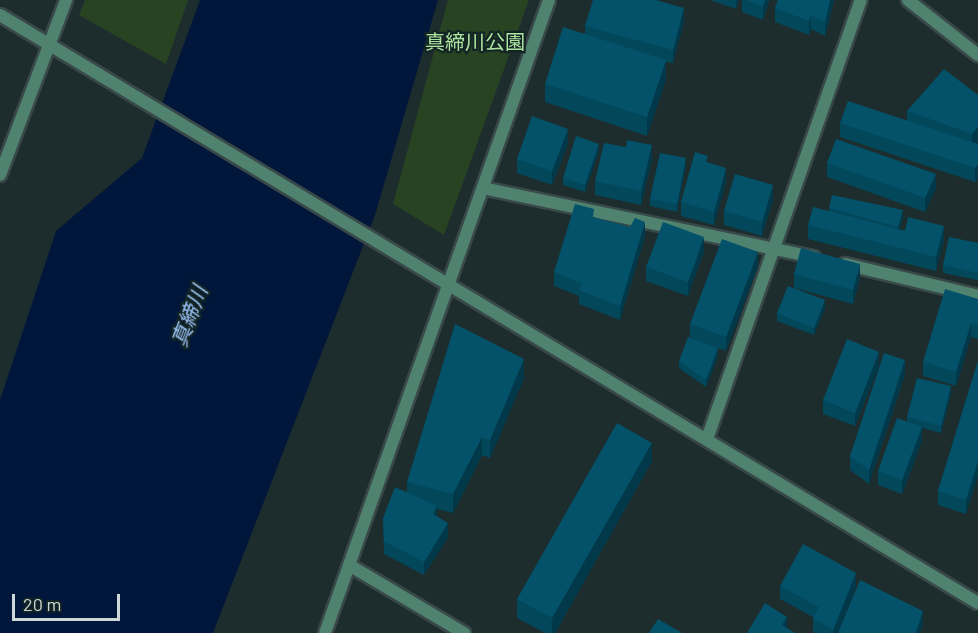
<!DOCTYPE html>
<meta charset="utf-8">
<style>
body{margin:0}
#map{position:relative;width:978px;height:633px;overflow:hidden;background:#1d2d2e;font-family:Barlow,"Noto Sans JP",sans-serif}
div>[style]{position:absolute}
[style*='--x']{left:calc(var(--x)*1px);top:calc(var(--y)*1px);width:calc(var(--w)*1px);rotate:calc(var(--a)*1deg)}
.green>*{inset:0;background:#284322}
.water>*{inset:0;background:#00163a}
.roads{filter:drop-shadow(2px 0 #394849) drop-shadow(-2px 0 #394849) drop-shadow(0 2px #394849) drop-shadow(0 -2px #394849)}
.minor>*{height:12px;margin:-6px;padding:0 6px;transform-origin:6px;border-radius:6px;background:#4f826f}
.tertiary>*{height:12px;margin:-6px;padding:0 6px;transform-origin:6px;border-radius:6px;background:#4f826f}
.wall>*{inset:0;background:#03475b}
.shaded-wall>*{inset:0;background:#02394a}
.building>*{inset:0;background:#03526a}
span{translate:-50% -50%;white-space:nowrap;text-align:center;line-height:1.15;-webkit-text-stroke:4.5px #132424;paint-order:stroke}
.park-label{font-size:20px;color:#abe39f}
.water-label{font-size:21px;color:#9ac2f6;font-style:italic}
.scale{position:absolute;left:12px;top:594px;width:108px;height:27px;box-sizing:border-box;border:3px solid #ced8d8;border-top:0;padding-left:8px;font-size:18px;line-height:21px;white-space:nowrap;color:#ced8d8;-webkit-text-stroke:4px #132424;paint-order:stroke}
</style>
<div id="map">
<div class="green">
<div style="clip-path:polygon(85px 0,188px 0,166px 64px,79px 15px)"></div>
<div style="clip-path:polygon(448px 0,529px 0,444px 235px,393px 204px)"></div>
</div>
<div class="water">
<div style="clip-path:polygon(200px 0,438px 0,375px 215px,213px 633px,0 633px,0 400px,56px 231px,142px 158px)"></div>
</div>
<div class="roads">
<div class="minor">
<div style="--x:908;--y:0;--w:89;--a:38.2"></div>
<div style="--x:0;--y:175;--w:187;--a:-69.3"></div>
<div style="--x:483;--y:188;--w:338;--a:11.8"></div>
<div style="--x:845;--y:264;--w:137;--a:13.5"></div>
<div style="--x:707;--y:439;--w:465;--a:-70.7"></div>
<div style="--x:349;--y:565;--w:134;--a:30.6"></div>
<div style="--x:325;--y:633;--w:671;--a:-70.51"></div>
</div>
<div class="tertiary">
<div style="--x:0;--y:15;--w:1141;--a:31.02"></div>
</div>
</div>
<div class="wall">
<div style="clip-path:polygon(710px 0,739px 0,736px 9px)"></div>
<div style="clip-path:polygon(742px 0,769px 0,763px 20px,742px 12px)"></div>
<div style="clip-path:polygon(778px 0,834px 0,825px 36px,811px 29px,809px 35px,775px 22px,775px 8px)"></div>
<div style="clip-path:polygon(684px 21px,673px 63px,666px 62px,666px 79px,647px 136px,545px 102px,545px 84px,585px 34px,585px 26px)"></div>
<div style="clip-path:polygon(978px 95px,978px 141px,976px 143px,978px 144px,978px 178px,975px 182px,840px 137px,840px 123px,907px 120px,907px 111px)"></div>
<div style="clip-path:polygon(568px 143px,552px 185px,517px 173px,517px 159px)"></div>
<div style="clip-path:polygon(599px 151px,585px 192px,563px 185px,563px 178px)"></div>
<div style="clip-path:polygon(652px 159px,641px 205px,595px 195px,595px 181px)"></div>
<div style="clip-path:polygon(708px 162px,726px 182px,714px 225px,681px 216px,681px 202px)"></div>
<div style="clip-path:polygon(827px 163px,936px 188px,925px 212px,827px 177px)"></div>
<div style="clip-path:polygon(686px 165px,677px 212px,650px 206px,650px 199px)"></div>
<div style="clip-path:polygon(773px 199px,762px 236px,724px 225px,724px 211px)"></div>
<div style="clip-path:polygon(829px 208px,903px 218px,899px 229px,944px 240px,936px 271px,808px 239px,808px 225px,829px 211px)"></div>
<div style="clip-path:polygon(594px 217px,645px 236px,620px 320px,579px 304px,579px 296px,554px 286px,554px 272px)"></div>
<div style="clip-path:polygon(978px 243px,978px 280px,943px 273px,943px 265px)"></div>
<div style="clip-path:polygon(704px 251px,688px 296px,646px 281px,646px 267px)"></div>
<div style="clip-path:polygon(758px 266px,726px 351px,690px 338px,690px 324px)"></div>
<div style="clip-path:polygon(794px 274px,860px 278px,853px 304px,794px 288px)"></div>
<div style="clip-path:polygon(978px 299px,978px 339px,971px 337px,956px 386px,923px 376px,923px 362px)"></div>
<div style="clip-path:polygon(825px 308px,814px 335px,777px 321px,777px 313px)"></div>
<div style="clip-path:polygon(718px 356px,706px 387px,679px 368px,679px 361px)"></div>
<div style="clip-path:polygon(978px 361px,978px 475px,966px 514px,938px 505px,938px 491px)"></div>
<div style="clip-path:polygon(879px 366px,855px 426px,823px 414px,823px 400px)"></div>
<div style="clip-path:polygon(905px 374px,869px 484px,850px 470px,850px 456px)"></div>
<div style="clip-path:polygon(524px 378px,490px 458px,482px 455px,453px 513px,437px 509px,437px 516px,448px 537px,424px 575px,384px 554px,383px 518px,407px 493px,407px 482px)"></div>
<div style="clip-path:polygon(951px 393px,941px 433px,922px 428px,922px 441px,902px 494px,878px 485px,878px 471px,907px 422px,907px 417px)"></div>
<div style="clip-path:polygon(652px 461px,555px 633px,545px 633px,517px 618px,517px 599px)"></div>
<div style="clip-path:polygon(780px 586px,856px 587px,838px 633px,815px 633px,813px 632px,813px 617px,780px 599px)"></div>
</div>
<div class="shaded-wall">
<div style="clip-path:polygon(736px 0,739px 0,736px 9px)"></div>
<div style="clip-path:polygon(765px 0,769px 0,763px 20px,763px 6px)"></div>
<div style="clip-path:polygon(830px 0,834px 0,825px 36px,825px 22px)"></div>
<div style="clip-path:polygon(684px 8px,684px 21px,673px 63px,673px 50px)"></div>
<div style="clip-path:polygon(811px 15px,811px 29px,809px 35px,809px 21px)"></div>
<div style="clip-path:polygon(666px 60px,666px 79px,647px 136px,647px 117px)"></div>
<div style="clip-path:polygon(978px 127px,978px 141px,972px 148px,972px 134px)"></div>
<div style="clip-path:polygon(568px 129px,568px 143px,552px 185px,552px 171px)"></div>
<div style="clip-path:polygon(599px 144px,599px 151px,585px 192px,585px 185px)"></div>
<div style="clip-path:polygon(652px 145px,652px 159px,641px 205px,641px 191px)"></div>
<div style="clip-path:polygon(686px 158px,686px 165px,677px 212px,677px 204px)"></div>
<div style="clip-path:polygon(978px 164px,978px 178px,975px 182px,975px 168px)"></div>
<div style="clip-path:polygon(726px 168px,726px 182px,714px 225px,714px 212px)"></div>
<div style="clip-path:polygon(936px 174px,936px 188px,925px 212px,925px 198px)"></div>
<div style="clip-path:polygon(773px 185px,773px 199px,762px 236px,762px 222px)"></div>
<div style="clip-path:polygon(903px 210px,903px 218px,898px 234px,898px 227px)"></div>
<div style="clip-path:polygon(645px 222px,645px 236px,620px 320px,620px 306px)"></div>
<div style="clip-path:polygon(944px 226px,944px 240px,936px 271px,936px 257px)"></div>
<div style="clip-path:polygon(704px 237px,704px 251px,688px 296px,688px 282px)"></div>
<div style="clip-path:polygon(758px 252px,758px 266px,726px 351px,726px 337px)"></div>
<div style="clip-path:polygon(860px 264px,860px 278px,853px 304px,853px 290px)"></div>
<div style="clip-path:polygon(825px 300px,825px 308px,814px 335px,814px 328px)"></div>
<div style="clip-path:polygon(971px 323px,971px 337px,956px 386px,956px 372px)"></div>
<div style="clip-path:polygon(718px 348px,718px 356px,706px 387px,706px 380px)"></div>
<div style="clip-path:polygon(879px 352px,879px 366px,855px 426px,855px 413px)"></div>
<div style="clip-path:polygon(524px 359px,524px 378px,490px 458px,490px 440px)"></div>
<div style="clip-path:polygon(905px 360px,905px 374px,869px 484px,869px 470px)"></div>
<div style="clip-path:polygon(951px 386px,951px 393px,941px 433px,941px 426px)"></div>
<div style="clip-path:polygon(922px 427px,922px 441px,902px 494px,902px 480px)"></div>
<div style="clip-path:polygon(482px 437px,482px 455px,453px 513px,453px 494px)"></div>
<div style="clip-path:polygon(652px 443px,652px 461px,555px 633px,552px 633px,552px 618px)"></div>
<div style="clip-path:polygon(978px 461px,978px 475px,966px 514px,966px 500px)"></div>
<div style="clip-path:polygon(437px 506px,437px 520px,433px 514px)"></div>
<div style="clip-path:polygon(448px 523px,448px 537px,424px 575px,424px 562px)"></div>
<div style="clip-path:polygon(856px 573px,856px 587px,838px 633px,833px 633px,833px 630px)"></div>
<div style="clip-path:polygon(923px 611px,923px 625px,920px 633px,916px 633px)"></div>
<div style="clip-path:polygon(787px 617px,787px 631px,782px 625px)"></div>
</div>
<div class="building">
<div style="clip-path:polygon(593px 0,656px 0,684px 8px,673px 50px,585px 26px)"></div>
<div style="clip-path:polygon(746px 0,765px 0,763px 6px)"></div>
<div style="clip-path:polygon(778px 0,830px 0,825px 22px,811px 15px,809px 21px,775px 8px)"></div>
<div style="clip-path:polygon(563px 27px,666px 60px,647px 117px,545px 84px)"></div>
<div style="clip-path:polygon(944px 69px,978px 95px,978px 127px,972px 134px,907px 111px)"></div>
<div style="clip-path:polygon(848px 101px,978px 144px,978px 164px,975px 168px,840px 123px)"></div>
<div style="clip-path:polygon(532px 116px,568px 129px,552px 171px,517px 159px)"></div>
<div style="clip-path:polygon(576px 136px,599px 144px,585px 185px,563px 178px)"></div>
<div style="clip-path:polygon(836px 139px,936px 174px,925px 198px,827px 163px)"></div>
<div style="clip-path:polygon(627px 140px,652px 145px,641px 191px,595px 181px,604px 143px,626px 147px)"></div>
<div style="clip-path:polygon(695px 152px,708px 156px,706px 162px,726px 168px,714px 212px,681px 202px)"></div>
<div style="clip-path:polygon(660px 153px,686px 158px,677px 204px,650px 199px)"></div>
<div style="clip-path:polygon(735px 174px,773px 185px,762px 222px,724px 211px)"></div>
<div style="clip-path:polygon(832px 195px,903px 210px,898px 227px,829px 208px)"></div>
<div style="clip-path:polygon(575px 204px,594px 209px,593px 217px,630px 227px,635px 218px,645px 222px,620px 306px,579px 290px,582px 284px,554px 272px)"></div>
<div style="clip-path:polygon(813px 207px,905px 231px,908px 217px,944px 226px,936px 257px,808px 225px)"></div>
<div style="clip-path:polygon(663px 222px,704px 237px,688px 282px,646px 267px)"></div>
<div style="clip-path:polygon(949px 237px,978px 243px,978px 273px,943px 265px)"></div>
<div style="clip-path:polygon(722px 239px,758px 252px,726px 337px,690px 324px)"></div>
<div style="clip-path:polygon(801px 248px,860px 264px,853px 290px,794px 274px)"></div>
<div style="clip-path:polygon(788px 286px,825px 300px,814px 328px,777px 313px)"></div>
<div style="clip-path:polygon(945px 289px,978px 299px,978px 325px,971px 323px,956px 372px,923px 362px)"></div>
<div style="clip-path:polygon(455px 324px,524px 359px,490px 440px,482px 437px,453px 494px,407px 482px)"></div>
<div style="clip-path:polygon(688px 337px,718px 348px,706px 380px,679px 361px)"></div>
<div style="clip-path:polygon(847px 339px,879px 352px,855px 413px,823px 400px)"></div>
<div style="clip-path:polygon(884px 353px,905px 360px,869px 470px,850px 456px)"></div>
<div style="clip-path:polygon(978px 361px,978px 461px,966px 500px,938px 491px)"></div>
<div style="clip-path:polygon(917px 378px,951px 386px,941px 426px,907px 417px)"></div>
<div style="clip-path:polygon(897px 418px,922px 427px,902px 480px,878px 471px)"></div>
<div style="clip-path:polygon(617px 423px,652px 443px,552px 618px,517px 599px)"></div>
<div style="clip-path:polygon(395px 487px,437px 506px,433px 514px,448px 523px,424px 562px,384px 541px,383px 518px)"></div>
<div style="clip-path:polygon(803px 544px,856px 573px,833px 630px,813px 618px,819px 607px,780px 586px)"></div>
<div style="clip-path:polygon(860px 580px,923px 611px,916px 633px,838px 633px)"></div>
<div style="clip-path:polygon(765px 603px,787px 617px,782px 625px,795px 633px,747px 633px)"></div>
<div style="clip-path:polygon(658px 619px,682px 633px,649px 633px)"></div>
</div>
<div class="park-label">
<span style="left:475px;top:41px">真締川公園</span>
</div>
<div class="water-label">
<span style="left:189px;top:316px;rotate:-69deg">真締川</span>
</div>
<div class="scale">20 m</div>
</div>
